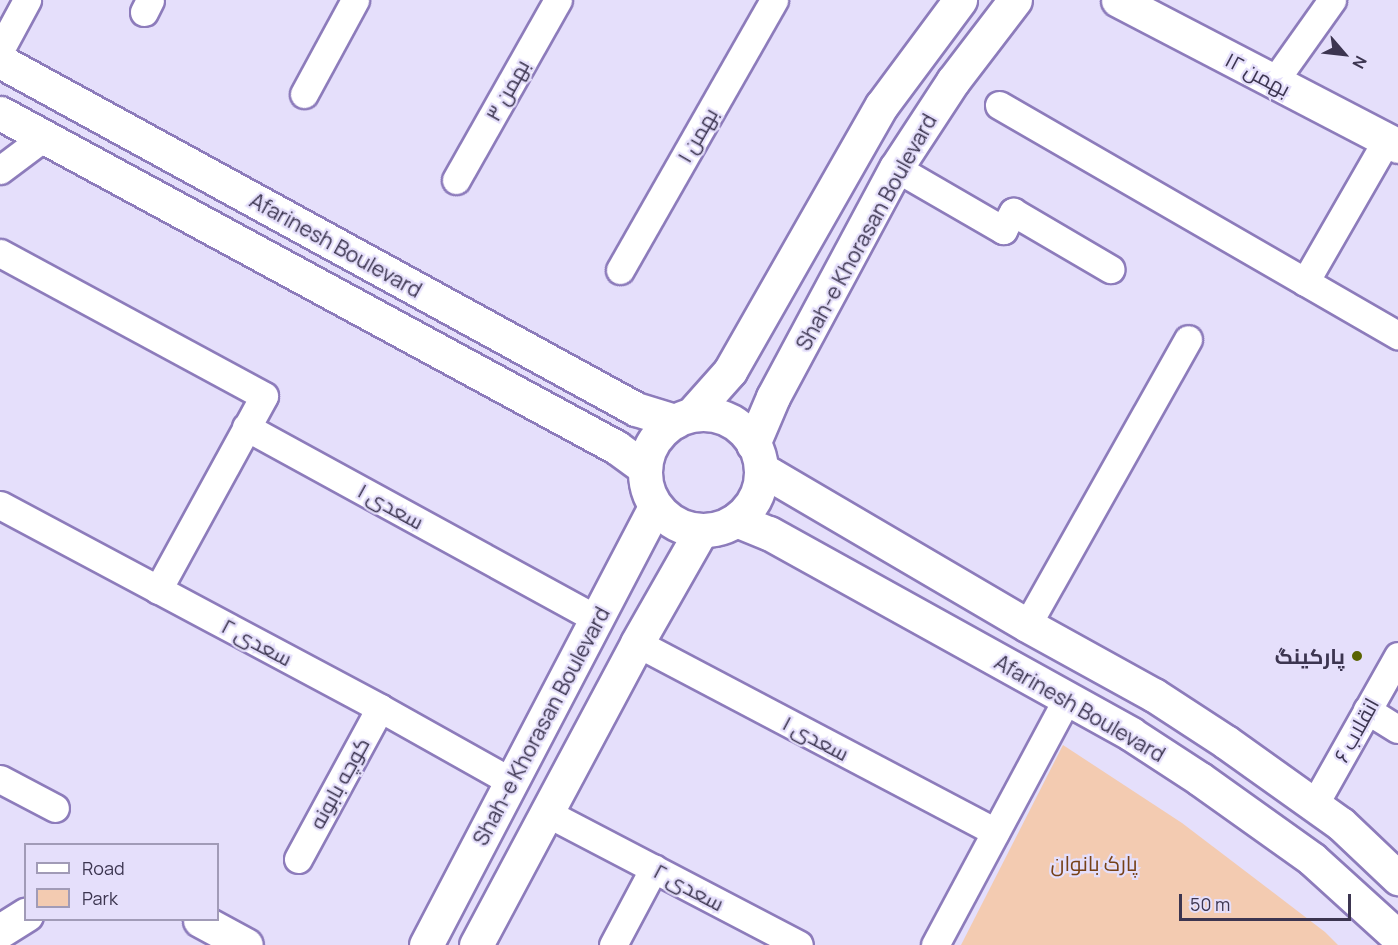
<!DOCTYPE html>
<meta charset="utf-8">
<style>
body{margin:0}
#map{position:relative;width:1398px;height:945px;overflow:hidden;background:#e5dffb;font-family:Manrope,Cairo,sans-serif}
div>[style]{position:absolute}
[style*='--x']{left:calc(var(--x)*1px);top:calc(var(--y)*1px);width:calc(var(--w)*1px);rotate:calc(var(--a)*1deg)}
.green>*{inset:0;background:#f3cbb1}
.roads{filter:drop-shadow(2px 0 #8d7cbb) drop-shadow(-2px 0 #8d7cbb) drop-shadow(0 2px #8d7cbb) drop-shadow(0 -2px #8d7cbb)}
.street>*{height:27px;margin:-13.5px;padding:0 13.5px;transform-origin:13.5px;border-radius:13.5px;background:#fff}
.secondary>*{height:33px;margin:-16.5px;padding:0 16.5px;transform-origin:16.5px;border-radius:16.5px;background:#fff}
.secondary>.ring{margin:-16.5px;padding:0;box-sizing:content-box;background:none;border:33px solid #fff;border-radius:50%}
.dots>*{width:16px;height:16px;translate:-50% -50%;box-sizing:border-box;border:3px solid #e5dffb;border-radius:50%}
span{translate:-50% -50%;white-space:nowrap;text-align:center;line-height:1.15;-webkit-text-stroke:4.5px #e5dffb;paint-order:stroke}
.street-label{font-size:21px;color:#3c3550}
.poi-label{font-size:21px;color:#3c3550;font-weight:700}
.right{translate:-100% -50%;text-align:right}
.park-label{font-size:21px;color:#764117}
.legend{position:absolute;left:24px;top:843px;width:195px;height:78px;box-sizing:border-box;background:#e5dffb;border:2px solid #a19bb7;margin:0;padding:8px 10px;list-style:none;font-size:18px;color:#3c3550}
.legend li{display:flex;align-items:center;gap:12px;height:30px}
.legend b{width:30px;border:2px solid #a19bb7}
.north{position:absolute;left:1314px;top:24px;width:60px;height:60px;-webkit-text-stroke:4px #e5dffb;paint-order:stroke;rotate:118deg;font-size:16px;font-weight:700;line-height:24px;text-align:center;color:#3c3550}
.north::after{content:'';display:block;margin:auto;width:21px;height:27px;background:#3c3550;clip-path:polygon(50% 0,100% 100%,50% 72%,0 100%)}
.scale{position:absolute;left:1179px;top:894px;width:172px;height:27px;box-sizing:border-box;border:3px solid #3c3550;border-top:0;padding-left:8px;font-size:18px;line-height:21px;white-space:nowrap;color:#3c3550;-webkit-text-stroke:4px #e5dffb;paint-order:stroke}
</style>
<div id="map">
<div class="green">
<div style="clip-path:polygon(1063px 745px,1182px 823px,1325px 932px,1338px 945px,961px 945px)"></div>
</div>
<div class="roads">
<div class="street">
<div style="--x:144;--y:12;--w:13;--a:-63"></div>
<div style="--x:0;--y:50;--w:57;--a:-61.6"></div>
<div style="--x:1273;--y:83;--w:102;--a:-54.6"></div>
<div style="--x:304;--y:94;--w:107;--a:-61.5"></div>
<div style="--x:999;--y:105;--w:461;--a:30"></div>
<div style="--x:896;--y:168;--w:124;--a:30.1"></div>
<div style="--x:1003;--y:230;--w:21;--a:-61"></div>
<div style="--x:1013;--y:212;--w:113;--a:30.4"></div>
<div style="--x:0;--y:170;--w:55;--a:-36.9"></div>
<div style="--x:456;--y:180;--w:207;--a:-60.5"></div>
<div style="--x:0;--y:253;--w:300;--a:28.4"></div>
<div style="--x:264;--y:396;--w:221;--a:118.7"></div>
<div style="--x:620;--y:270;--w:311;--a:-60.3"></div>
<div style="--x:1305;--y:282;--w:163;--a:-60.1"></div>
<div style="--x:246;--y:427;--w:401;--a:28.7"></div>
<div style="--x:0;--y:505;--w:431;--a:28.1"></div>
<div style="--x:380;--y:708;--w:151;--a:29.3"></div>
<div style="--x:1027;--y:625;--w:328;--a:-60.6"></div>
<div style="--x:637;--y:643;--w:405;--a:27.8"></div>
<div style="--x:1367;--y:710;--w:36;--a:32"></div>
<div style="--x:0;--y:779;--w:62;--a:27.8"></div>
<div style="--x:1314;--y:805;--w:171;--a:-60.6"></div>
<div style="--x:547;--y:813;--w:284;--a:27.6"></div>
<div style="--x:298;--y:859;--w:172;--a:-61.5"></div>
<div style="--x:613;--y:945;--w:87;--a:-62"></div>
<div style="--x:935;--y:945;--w:279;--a:-61.8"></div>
</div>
<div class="secondary">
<div style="--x:1118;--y:0;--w:316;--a:27.5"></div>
<div style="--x:0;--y:61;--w:725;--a:28.69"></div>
<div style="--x:636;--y:409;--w:41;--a:17.1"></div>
<div style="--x:0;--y:113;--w:701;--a:28.47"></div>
<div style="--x:616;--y:447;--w:36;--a:36"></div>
<div class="ring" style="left:645px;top:414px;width:83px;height:83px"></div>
<div style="--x:691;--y:415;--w:59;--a:-48.4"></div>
<div style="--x:730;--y:371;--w:306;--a:-60.3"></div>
<div style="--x:882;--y:105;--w:131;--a:-53.4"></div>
<div style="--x:753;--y:444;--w:51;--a:-66.9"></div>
<div style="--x:773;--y:397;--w:260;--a:-61.8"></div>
<div style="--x:896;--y:168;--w:104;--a:-56.8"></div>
<div style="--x:953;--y:81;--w:102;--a:-52.6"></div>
<div style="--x:761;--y:469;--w:308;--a:30.4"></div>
<div style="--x:1027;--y:625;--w:145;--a:28.9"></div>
<div style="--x:1154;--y:695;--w:86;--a:33.1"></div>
<div style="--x:1226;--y:742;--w:141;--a:35.5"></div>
<div style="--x:1341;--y:824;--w:79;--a:43.5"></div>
<div style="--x:736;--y:520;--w:35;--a:22"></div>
<div style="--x:769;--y:533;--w:414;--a:29"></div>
<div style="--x:1131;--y:734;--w:82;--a:33.1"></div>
<div style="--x:1200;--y:779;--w:138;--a:35.5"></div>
<div style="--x:1312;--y:859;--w:116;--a:42.2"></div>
<div style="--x:200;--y:920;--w:52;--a:28.5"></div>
<div style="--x:0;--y:931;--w:31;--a:-32"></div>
<div style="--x:426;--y:945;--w:494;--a:-62.4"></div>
<div style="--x:476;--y:945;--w:342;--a:-61.9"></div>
<div style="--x:637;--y:643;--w:129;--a:-60.3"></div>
</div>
</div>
<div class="dots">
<div style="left:1357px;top:656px;background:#5a6300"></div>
</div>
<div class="street-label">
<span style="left:1258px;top:74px;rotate:28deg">۱۲ بهمن</span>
<span style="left:507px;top:90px;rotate:-61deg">بهمن ۳</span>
<span style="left:697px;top:135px;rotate:-60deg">بهمن ۱</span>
<span style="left:866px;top:232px;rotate:-61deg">Shah-e Khorasan Boulevard</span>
<span style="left:336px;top:245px;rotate:29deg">Afarinesh Boulevard</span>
<span style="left:391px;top:506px;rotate:29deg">سعدی ۱</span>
<span style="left:257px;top:642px;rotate:28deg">سعدی ۲</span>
<span style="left:1080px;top:708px;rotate:30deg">Afarinesh Boulevard</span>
<span style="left:541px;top:726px;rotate:-62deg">Shah-e Khorasan Boulevard</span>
<span style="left:1356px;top:730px;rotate:-61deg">انقلاب ۶</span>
<span style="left:816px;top:738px;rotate:28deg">سعدی ۱</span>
<span style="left:339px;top:783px;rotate:-61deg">کوچه بابونه</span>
<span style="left:689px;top:887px;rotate:28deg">سعدی ۲</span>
</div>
<div class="poi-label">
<span class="right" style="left:1345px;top:656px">پارکینگ</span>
</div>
<div class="park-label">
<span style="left:1094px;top:863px">پارک بانوان</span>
</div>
<ul class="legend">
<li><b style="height:8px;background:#fff"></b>Road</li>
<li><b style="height:16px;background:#f3cbb1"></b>Park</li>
</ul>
<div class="north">N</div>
<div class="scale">50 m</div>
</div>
